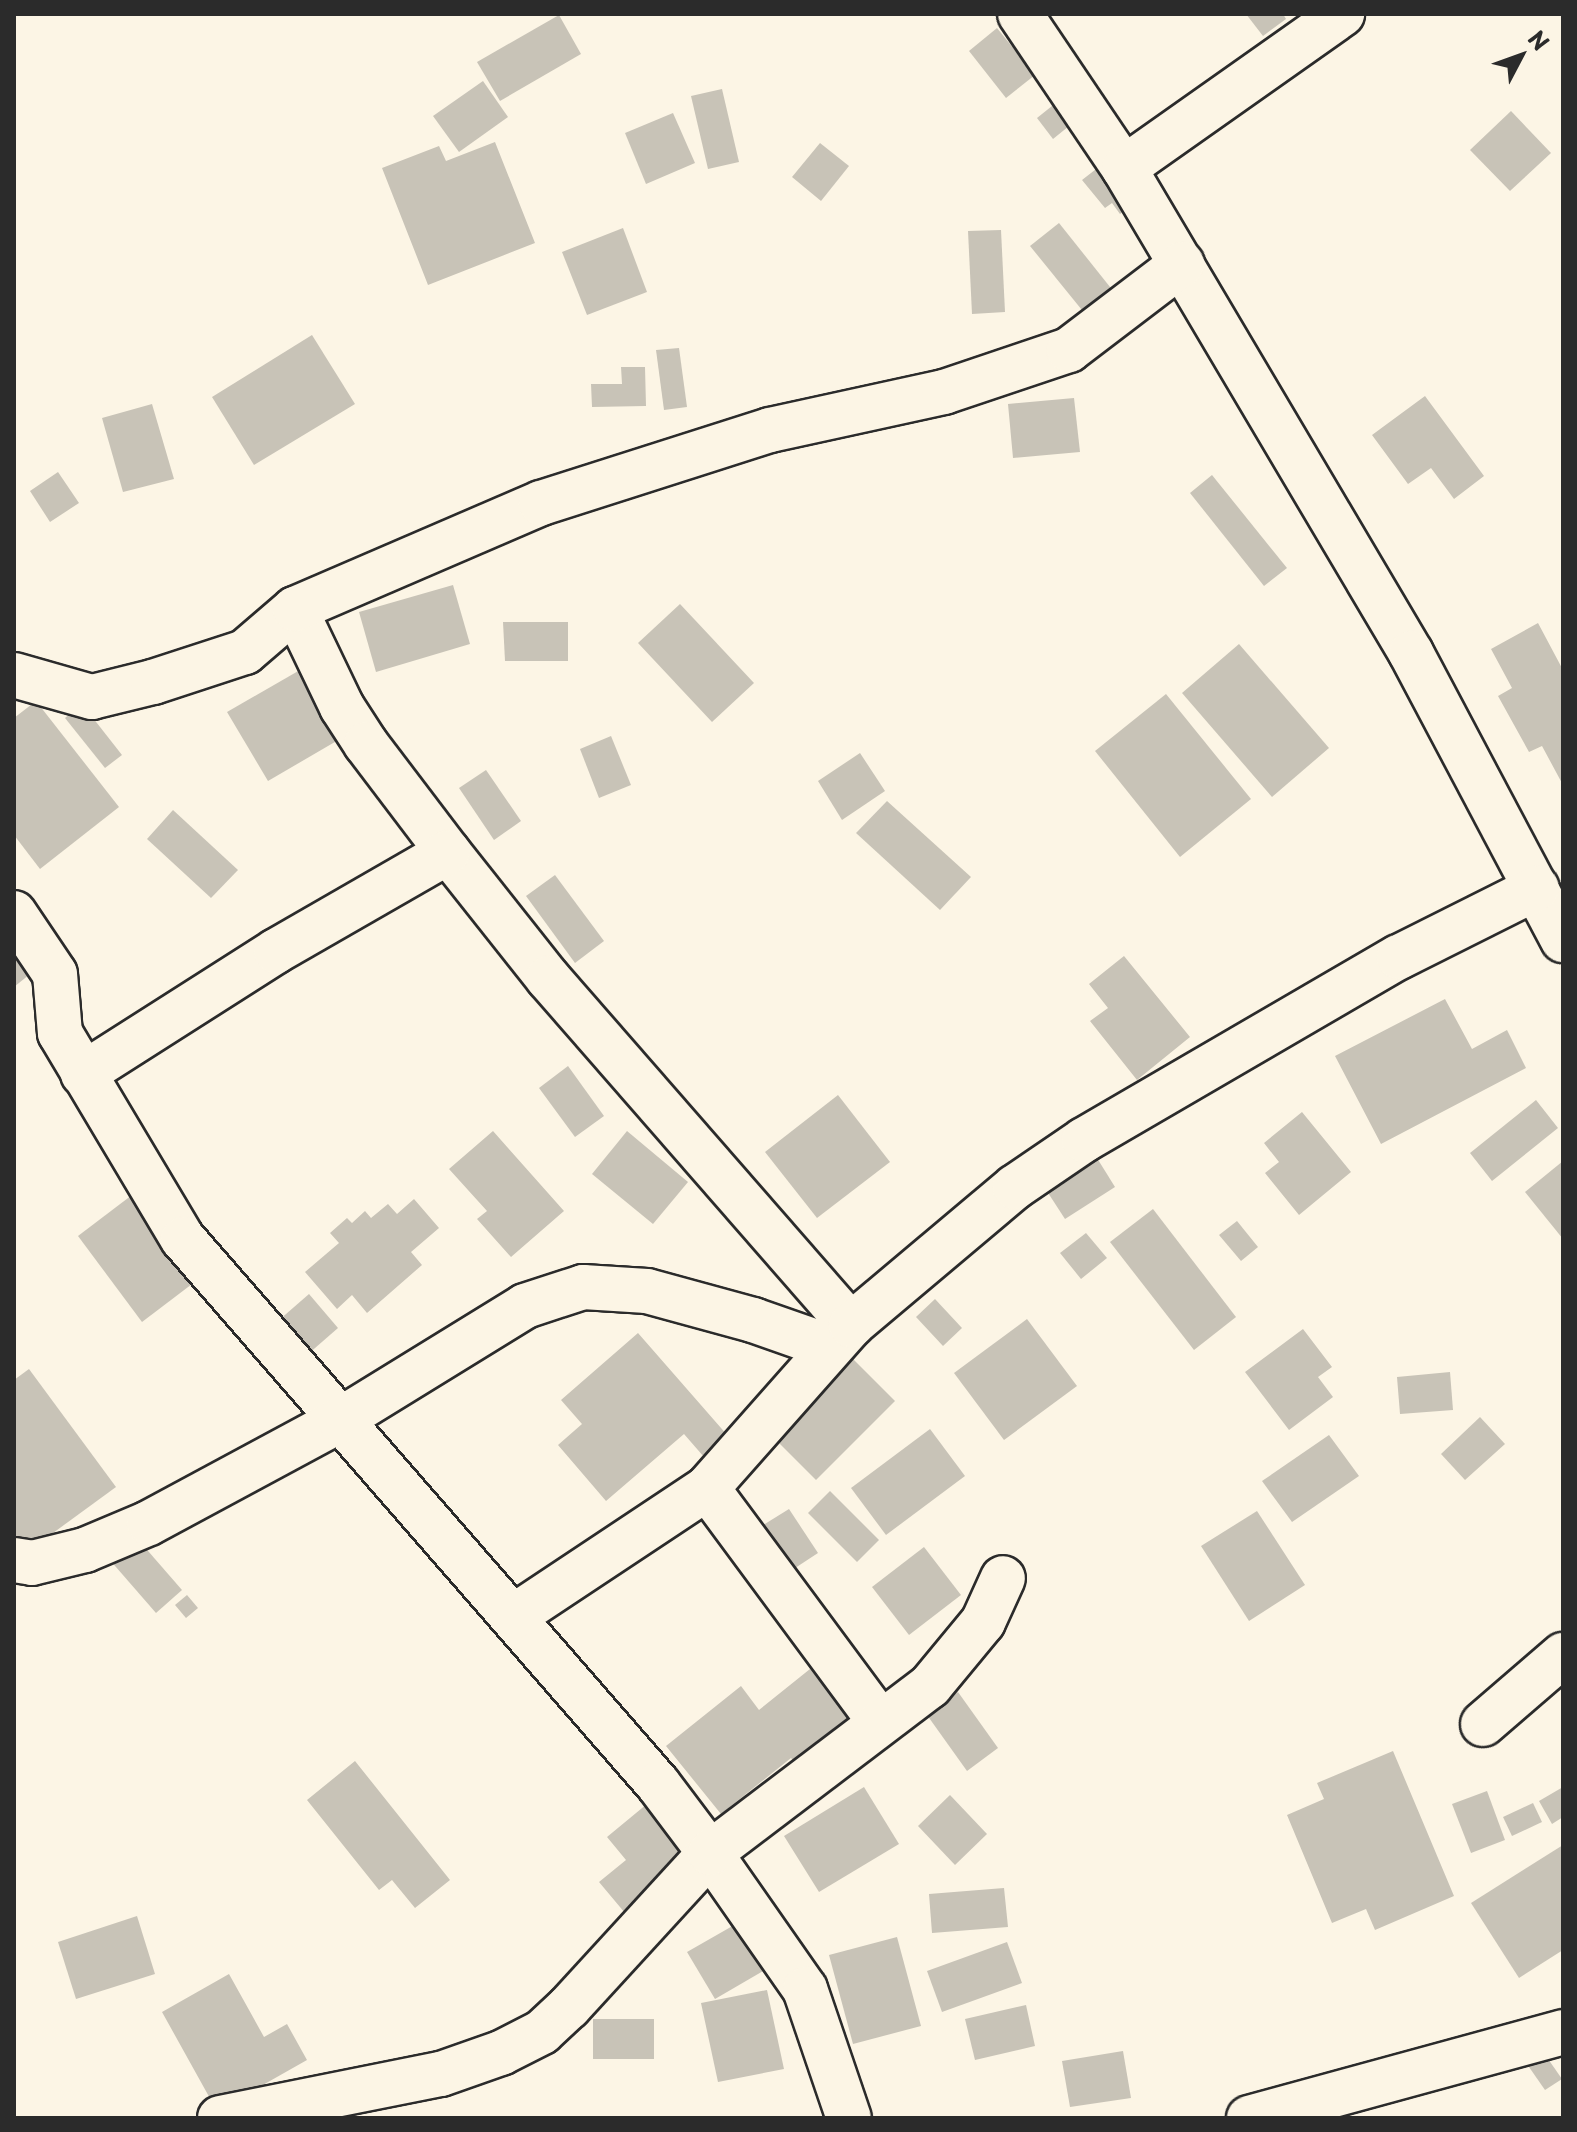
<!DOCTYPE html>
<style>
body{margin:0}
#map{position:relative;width:1577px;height:2132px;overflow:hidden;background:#fcf5e5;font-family:"Playpen Sans",sans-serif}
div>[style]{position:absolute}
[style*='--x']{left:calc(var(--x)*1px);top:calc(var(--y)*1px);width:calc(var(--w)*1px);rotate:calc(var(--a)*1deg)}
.building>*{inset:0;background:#c8c3b7}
.roads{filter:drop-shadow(2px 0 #2b2b2b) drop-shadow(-2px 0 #2b2b2b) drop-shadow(0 2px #2b2b2b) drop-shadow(0 -2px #2b2b2b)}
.minor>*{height:44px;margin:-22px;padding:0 22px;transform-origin:22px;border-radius:22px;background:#fcf5e5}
span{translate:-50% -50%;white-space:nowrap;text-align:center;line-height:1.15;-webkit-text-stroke:6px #fcf5e5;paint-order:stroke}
.frame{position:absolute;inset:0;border:16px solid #2b2b2b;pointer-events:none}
.north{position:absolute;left:1481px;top:16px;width:80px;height:80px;-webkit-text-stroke:6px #fcf5e5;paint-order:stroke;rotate:49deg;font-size:22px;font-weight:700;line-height:32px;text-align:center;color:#2b2b2b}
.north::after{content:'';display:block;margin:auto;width:28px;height:36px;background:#2b2b2b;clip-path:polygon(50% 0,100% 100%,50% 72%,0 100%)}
</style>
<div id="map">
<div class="building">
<div style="clip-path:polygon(1246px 14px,1283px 14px,1286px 19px,1263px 36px)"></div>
<div style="clip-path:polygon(559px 15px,581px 54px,500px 101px,477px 62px)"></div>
<div style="clip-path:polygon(997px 28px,1035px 75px,1006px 98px,969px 51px)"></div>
<div style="clip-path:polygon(483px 81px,508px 117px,459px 152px,433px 116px)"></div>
<div style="clip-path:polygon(722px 89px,739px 162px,708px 169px,691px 96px)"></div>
<div style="clip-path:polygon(1057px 102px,1074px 122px,1053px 139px,1037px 118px)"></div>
<div style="clip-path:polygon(1511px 111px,1551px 153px,1510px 191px,1470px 150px)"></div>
<div style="clip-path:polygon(673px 113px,695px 163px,646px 184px,625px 133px)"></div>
<div style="clip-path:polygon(495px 142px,535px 243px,428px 285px,382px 168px,439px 146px,446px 161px)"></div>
<div style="clip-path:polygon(820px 143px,849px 166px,821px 201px,792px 177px)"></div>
<div style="clip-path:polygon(1100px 166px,1132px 205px,1120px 214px,1112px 203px,1105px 208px,1082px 180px)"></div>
<div style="clip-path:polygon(1059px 223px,1114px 292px,1086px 315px,1030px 246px)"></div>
<div style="clip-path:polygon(623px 228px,647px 292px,587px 315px,562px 252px)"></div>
<div style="clip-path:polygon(1001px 230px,1005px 312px,972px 314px,968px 231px)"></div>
<div style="clip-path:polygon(312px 335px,355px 404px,254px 465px,212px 397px)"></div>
<div style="clip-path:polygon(679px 348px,687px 407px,664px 410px,656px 350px)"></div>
<div style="clip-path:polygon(621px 367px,645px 367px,646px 406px,592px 407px,591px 384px,622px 384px)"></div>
<div style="clip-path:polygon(1425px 396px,1484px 476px,1454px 499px,1431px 468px,1408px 484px,1372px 435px)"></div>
<div style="clip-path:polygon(1074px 398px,1080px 452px,1013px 458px,1008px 404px)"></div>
<div style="clip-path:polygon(152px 404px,174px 479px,123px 492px,102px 418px)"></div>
<div style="clip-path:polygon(58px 472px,79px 503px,50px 522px,30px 491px)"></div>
<div style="clip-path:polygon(1212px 475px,1287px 568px,1264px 586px,1190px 493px)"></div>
<div style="clip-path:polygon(453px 585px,470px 644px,376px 672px,359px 612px)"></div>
<div style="clip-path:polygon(680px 604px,754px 683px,712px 722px,638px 643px)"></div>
<div style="clip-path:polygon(503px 622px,568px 622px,568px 661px,505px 661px)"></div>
<div style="clip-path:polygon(1538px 623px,1563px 670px,1563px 785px,1542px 746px,1529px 752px,1498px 696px,1512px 688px,1491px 649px)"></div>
<div style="clip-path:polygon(1239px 644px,1329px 748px,1272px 797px,1182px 693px)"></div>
<div style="clip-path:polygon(300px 670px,340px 739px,268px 781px,227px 712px)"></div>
<div style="clip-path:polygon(1166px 694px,1251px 799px,1180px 857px,1095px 751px)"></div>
<div style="clip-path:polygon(36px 701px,119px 807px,40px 869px,14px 835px,14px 718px)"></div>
<div style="clip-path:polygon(82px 704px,122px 755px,105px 768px,65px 718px)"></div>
<div style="clip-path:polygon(611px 736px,631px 785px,599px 798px,580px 749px)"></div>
<div style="clip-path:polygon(860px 753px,885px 791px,842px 820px,818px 781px)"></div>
<div style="clip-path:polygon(486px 770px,521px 821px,494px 840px,459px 788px)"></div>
<div style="clip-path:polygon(887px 801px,971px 877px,940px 910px,856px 833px)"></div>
<div style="clip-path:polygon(173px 810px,238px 870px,211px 898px,147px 839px)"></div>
<div style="clip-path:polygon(555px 875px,604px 941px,575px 963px,526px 896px)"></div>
<div style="clip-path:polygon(14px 953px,30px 974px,14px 987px)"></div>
<div style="clip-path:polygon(1124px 956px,1190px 1037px,1137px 1080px,1090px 1021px,1108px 1008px,1089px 984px)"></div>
<div style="clip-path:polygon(1445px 999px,1472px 1049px,1507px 1030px,1526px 1068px,1381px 1144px,1335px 1056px)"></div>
<div style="clip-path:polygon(568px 1066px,604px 1116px,575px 1137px,539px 1088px)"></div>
<div style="clip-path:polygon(838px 1095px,890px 1162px,817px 1218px,765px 1152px)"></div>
<div style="clip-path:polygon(1536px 1100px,1558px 1128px,1492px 1181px,1470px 1153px)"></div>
<div style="clip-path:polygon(1302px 1112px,1351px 1172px,1299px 1215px,1265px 1173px,1279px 1162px,1264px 1143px)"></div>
<div style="clip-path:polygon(493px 1131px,564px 1211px,511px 1257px,477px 1219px,487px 1211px,449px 1169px)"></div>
<div style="clip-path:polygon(627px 1131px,688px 1182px,653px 1224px,592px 1174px)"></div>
<div style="clip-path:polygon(1092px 1150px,1115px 1187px,1065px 1219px,1041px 1182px)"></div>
<div style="clip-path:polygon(1563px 1161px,1563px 1239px,1525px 1192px)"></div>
<div style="clip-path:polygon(132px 1195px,196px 1281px,142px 1322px,78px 1236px)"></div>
<div style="clip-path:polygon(414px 1199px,439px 1228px,411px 1252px,422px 1265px,367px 1313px,352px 1295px,337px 1309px,305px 1272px,339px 1243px,330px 1233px,347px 1218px,352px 1223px,365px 1211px,371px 1218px,388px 1204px,397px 1214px)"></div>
<div style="clip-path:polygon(1153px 1209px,1236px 1317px,1194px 1350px,1110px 1242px)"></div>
<div style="clip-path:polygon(1237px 1221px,1258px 1247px,1241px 1261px,1219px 1235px)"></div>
<div style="clip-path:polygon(1086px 1233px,1107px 1258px,1081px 1279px,1060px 1253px)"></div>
<div style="clip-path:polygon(309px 1294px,338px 1328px,307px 1355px,278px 1321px)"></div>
<div style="clip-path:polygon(935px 1299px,962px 1328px,943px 1346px,916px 1317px)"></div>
<div style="clip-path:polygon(1027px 1319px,1077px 1386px,1004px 1440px,954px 1373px)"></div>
<div style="clip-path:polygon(1303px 1329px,1332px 1367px,1318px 1377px,1333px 1397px,1289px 1430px,1245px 1372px)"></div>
<div style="clip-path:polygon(638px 1333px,728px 1436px,704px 1457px,684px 1434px,606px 1501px,558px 1445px,582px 1424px,561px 1400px)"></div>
<div style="clip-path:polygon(844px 1350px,895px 1401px,816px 1480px,766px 1430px)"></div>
<div style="clip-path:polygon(29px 1369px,116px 1487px,27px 1552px,14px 1535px,14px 1380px)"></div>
<div style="clip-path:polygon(1450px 1372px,1453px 1410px,1400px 1414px,1397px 1377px)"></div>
<div style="clip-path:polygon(1480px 1417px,1505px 1444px,1465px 1480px,1441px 1454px)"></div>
<div style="clip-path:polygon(930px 1429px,965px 1476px,886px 1535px,851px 1488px)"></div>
<div style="clip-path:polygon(1329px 1435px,1359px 1476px,1292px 1522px,1262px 1481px)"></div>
<div style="clip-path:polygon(830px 1491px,879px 1540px,857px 1562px,808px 1513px)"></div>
<div style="clip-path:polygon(789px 1509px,818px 1553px,789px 1572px,760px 1527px)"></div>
<div style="clip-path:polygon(1257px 1511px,1305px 1585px,1249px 1621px,1201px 1546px)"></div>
<div style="clip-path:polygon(135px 1536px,182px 1590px,156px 1613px,109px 1559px)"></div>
<div style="clip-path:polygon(924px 1547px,961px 1595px,909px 1635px,872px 1587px)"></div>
<div style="clip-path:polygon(187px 1595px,198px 1608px,186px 1618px,175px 1605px)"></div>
<div style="clip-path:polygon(810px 1669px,857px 1728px,803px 1772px,791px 1758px,721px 1814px,666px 1746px,741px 1686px,759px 1710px)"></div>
<div style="clip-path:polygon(958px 1692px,998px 1748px,967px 1771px,927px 1715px)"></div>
<div style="clip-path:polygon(1393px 1751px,1454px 1896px,1375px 1930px,1366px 1909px,1332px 1923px,1287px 1815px,1324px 1799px,1317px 1783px)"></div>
<div style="clip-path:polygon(355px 1761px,450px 1880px,415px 1908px,392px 1880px,379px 1890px,307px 1800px)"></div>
<div style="clip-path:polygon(864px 1787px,899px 1844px,819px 1892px,784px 1836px)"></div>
<div style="clip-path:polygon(1563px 1787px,1563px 1817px,1552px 1824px,1539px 1801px)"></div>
<div style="clip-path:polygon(1487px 1791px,1505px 1840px,1471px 1853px,1452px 1804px)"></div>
<div style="clip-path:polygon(950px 1795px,987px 1834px,955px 1865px,918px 1826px)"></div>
<div style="clip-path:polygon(653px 1799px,698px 1853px,625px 1913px,599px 1882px,626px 1860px,607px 1837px)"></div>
<div style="clip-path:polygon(1533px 1803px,1542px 1822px,1512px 1836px,1503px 1817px)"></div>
<div style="clip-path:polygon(1563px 1845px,1563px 1950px,1519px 1978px,1471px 1903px)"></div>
<div style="clip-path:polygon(1004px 1888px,1008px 1927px,932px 1933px,929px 1894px)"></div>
<div style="clip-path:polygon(137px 1916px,155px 1974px,76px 1999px,58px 1942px)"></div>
<div style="clip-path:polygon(743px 1920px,770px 1967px,715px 1999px,687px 1952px)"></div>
<div style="clip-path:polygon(897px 1937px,921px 2026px,853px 2044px,829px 1955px)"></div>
<div style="clip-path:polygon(1007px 1942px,1022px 1983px,942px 2012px,927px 1971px)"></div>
<div style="clip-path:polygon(229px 1974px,264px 2037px,287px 2024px,307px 2060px,217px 2111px,162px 2012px)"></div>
<div style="clip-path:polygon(767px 1990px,784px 2069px,718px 2082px,701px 2003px)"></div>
<div style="clip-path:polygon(1026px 2005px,1035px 2046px,975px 2060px,965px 2019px)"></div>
<div style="clip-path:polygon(593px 2019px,654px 2019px,654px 2059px,593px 2059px)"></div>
<div style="clip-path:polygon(1123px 2051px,1131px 2098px,1070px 2107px,1062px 2061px)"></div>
<div style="clip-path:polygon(1546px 2056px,1562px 2079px,1545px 2090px,1529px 2067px)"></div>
</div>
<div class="roads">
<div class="minor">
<div style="--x:1020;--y:14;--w:186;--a:56"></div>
<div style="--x:1124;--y:168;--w:564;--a:59.38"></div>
<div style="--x:1411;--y:653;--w:325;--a:62.1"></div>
<div style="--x:1124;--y:168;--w:267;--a:-35.2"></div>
<div style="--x:295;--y:609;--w:109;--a:64.4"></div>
<div style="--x:342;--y:707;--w:44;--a:57"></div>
<div style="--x:366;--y:744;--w:136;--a:52.8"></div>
<div style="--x:448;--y:852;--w:161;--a:51.6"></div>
<div style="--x:548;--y:978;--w:461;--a:48.9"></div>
<div style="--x:14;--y:675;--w:81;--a:15.8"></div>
<div style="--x:92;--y:697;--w:63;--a:-13.8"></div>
<div style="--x:153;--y:682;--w:97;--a:-18.1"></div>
<div style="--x:245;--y:652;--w:66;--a:-40.7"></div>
<div style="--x:295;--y:609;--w:268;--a:-23.3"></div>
<div style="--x:541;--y:503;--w:240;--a:-17.7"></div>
<div style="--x:770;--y:430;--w:178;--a:-12.3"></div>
<div style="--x:944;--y:392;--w:132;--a:-18.6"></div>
<div style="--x:1069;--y:350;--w:142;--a:-37.3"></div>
<div style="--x:14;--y:913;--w:73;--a:56.1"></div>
<div style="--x:55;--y:974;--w:59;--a:85.2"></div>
<div style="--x:60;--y:1033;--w:240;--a:59.2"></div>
<div style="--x:183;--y:1239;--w:723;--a:48.93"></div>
<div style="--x:658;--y:1784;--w:86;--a:53"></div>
<div style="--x:710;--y:1853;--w:166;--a:55.1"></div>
<div style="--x:805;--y:1989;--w:136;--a:71.2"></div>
<div style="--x:83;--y:1074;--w:229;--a:-32.5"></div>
<div style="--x:276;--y:951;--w:198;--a:-29.9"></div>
<div style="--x:707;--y:1488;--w:291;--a:53.5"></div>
<div style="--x:14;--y:1560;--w:18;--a:9"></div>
<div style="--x:32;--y:1563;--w:55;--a:-13.8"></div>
<div style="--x:85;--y:1550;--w:69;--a:-22.9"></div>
<div style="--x:149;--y:1523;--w:217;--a:-28.3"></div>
<div style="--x:340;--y:1420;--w:217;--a:-31.6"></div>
<div style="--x:525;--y:1306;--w:61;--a:-18.1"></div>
<div style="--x:583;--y:1287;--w:64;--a:3.6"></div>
<div style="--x:647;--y:1291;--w:110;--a:15.3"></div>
<div style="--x:753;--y:1320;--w:82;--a:19.3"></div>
<div style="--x:513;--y:1617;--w:233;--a:-33.6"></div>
<div style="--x:707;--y:1488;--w:217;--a:-48.5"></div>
<div style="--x:851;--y:1325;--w:214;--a:-40.1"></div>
<div style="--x:1015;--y:1187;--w:83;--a:-34.3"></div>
<div style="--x:1084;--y:1140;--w:364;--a:-30.2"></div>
<div style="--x:1399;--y:957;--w:154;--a:-26.6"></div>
<div style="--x:1483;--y:1724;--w:106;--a:-40.8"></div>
<div style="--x:220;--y:2118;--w:225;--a:-11.3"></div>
<div style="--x:441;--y:2074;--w:64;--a:-19.3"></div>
<div style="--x:501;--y:2053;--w:46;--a:-27.1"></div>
<div style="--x:542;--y:2032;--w:37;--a:-43"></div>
<div style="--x:569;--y:2007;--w:209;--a:-47.5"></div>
<div style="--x:710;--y:1853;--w:276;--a:-37.2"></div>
<div style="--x:930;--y:1686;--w:83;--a:-50.4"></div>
<div style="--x:983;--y:1622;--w:48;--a:-65.6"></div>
<div style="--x:1249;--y:2118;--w:326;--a:-15.3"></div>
</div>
</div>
<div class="frame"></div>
<div class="north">N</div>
</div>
